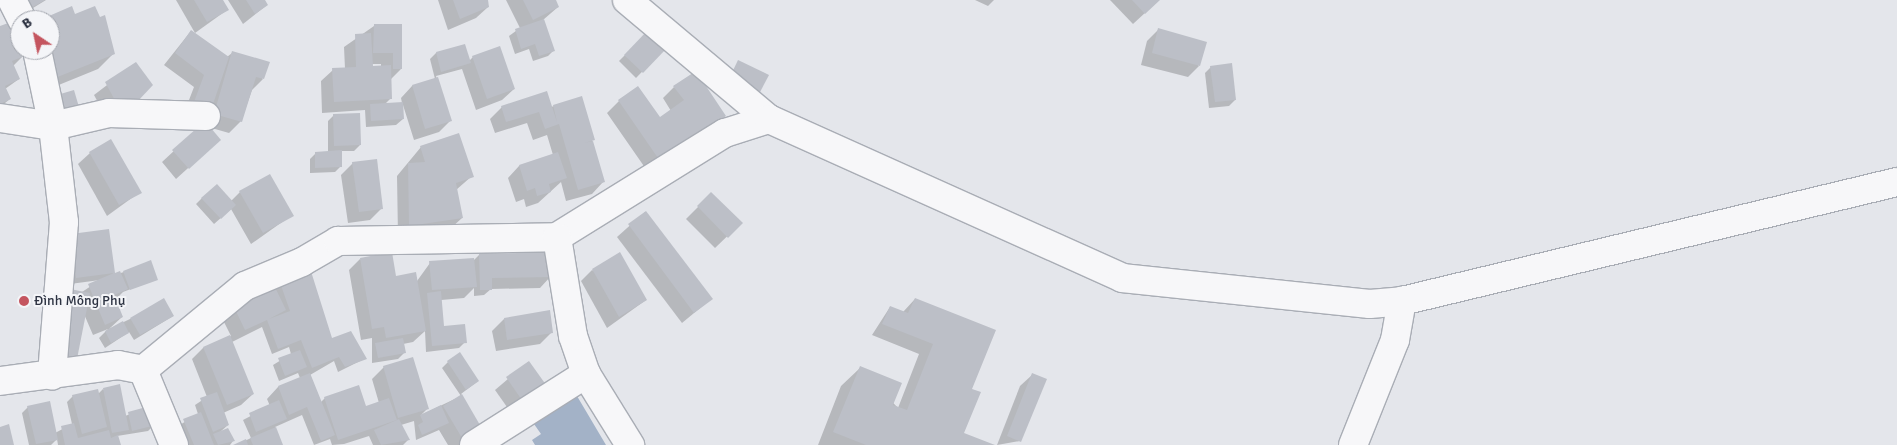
<!DOCTYPE html>
<meta charset="utf-8">
<style>
body{margin:0}
#map{position:relative;width:1897px;height:445px;overflow:hidden;background:#e4e6eb;font-family:Signika,sans-serif}
div>[style]{position:absolute}
[style*='--x']{left:calc(var(--x)*1px);top:calc(var(--y)*1px);width:calc(var(--w)*1px);rotate:calc(var(--a)*1deg)}
.water>*{inset:0;background:#a3b2c7}
.shadow>*{inset:0;background:#0003}
.building>*{inset:0;background:#bcbfc7}
.roads{filter:drop-shadow(1px 0 #a9adb5) drop-shadow(-1px 0 #a9adb5) drop-shadow(0 1px #a9adb5) drop-shadow(0 -1px #a9adb5)}
.minor>*{height:28px;margin:-14px;padding:0 14px;transform-origin:14px;border-radius:14px;background:#f7f7f9}
.dots>*{width:14px;height:14px;translate:-50% -50%;box-sizing:border-box;border:2px solid #f4f5f8;border-radius:50%}
span{translate:-50% -50%;white-space:nowrap;text-align:center;line-height:1.15;-webkit-text-stroke:4px #f4f5f8;paint-order:stroke}
.poi-label{font-size:14px;color:#2d3342}
.left{translate:0 -50%;text-align:left}
.north{position:absolute;left:10px;top:10px;width:50px;height:50px;box-sizing:border-box;background:#f4f5f8;border:1px solid #a4a7af;border-radius:50%;rotate:326deg;font-size:14px;font-weight:700;line-height:20px;text-align:center;color:#2d3342}
.north::after{content:'';display:block;margin:auto;width:18px;height:22px;background:#c4555f;clip-path:polygon(50% 0,100% 100%,50% 72%,0 100%)}
</style>
<div id="map">
<div class="water">
<div style="clip-path:polygon(577px 396px,606px 445px,535px 445px,532px 440px,541px 434px,534px 424px)"></div>
</div>
<div class="shadow">
<div style="clip-path:polygon(11px 0,46px 0,20px 16px)"></div>
<div style="clip-path:polygon(176px 0,221px 0,227px 10px,195px 33px)"></div>
<div style="clip-path:polygon(228px 0,264px 0,267px 5px,243px 24px)"></div>
<div style="clip-path:polygon(438px 0,487px 0,488px 7px,476px 18px,448px 30px)"></div>
<div style="clip-path:polygon(506px 0,554px 0,558px 7px,543px 20px,554px 50px,548px 56px,533px 61px,529px 49px,515px 54px,509px 36px,520px 28px)"></div>
<div style="clip-path:polygon(975px 0,994px 0,988px 6px)"></div>
<div style="clip-path:polygon(1110px 0,1159px 0,1133px 24px)"></div>
<div style="clip-path:polygon(75px 16px,113px 54px,98px 69px,39px 93px,24px 55px,13px 66px,19px 79px,5px 89px,10px 99px,0 107px,0 27px,10px 24px,20px 50px,50px 50px,47px 20px)"></div>
<div style="clip-path:polygon(evenodd,374px 26px,401px 26px,401px 69px,390px 80px,391px 98px,385px 104px,402px 103px,401px 98px,412px 86px,435px 79px,430px 59px,436px 53px,464px 45px,469px 61px,473px 57px,514px 89px,502px 100px,476px 110px,462px 69px,436px 76px,450px 121px,439px 132px,414px 140px,403px 105px,403px 119px,396px 125px,366px 127px,365px 110px,322px 113px,321px 81px,333px 70px,345px 69px,344px 47px,374px 26px,372px 64px,381px 64px,381px 67px,372px 68px,372px 64px)"></div>
<div style="clip-path:polygon(1159px 29px,1199px 66px,1188px 77px,1141px 65px,1147px 41px)"></div>
<div style="clip-path:polygon(191px 31px,227px 57px,232px 53px,263px 79px,252px 90px,241px 121px,229px 133px,208px 127px,219px 140px,176px 179px,162px 162px,203px 124px,184px 113px,194px 87px,164px 65px)"></div>
<div style="clip-path:polygon(647px 33px,664px 49px,636px 78px,619px 61px)"></div>
<div style="clip-path:polygon(136px 63px,105px 115px,94px 95px)"></div>
<div style="clip-path:polygon(1211px 67px,1235px 100px,1229px 106px,1209px 108px,1205px 73px)"></div>
<div style="clip-path:polygon(674px 87px,725px 116px,648px 172px,607px 113px,619px 101px,660px 119px,671px 111px,663px 98px)"></div>
<div style="clip-path:polygon(581px 98px,603px 182px,592px 194px,566px 201px,561px 182px,538px 203px,526px 207px,524px 199px,516px 202px,508px 178px,519px 166px,553px 155px,547px 135px,533px 140px,527px 123px,495px 133px,490px 119px,502px 107px,551px 107px)"></div>
<div style="clip-path:polygon(334px 115px,360px 145px,354px 151px,341px 151px,341px 166px,335px 172px,310px 173px,310px 159px,316px 153px,328px 152px,328px 121px)"></div>
<div style="clip-path:polygon(421px 147px,472px 176px,456px 190px,462px 218px,450px 229px,398px 237px,397px 176px)"></div>
<div style="clip-path:polygon(90px 153px,140px 192px,107px 216px,78px 164px)"></div>
<div style="clip-path:polygon(353px 163px,382px 208px,370px 220px,348px 223px,341px 175px)"></div>
<div style="clip-path:polygon(240px 192px,292px 215px,251px 244px,231px 209px,214px 224px,196px 204px,202px 198px,231px 201px)"></div>
<div style="clip-path:polygon(711px 194px,741px 223px,715px 248px,686px 219px)"></div>
<div style="clip-path:polygon(645px 212px,711px 299px,682px 323px,617px 237px)"></div>
<div style="clip-path:polygon(108px 231px,114px 275px,124px 272px,157px 279px,123px 292px,115px 300px,122px 317px,109px 329px,130px 319px,173px 316px,134px 340px,129px 332px,105px 348px,99px 338px,108px 329px,93px 335px,84px 314px,76px 358px,64px 370px,82px 292px,100px 280px,70px 284px,63px 272px)"></div>
<div style="clip-path:polygon(479px 255px,551px 276px,540px 288px,491px 289px,484px 295px,474px 296px,474px 288px,464px 298px,441px 300px,443px 328px,465px 342px,459px 348px,426px 352px,425px 331px,413px 342px,403px 344px,404px 353px,398px 359px,372px 363px,372px 338px,361px 340px,349px 270px,360px 259px,395px 277px,417px 281px,430px 263px,473px 261px)"></div>
<div style="clip-path:polygon(592px 270px,646px 300px,607px 328px,581px 281px)"></div>
<div style="clip-path:polygon(278px 278px,331px 340px,366px 358px,338px 372px,334px 361px,310px 375px,321px 402px,325px 398px,365px 408px,379px 403px,372px 379px,384px 367px,427px 409px,421px 415px,461px 396px,442px 368px,448px 362px,478px 381px,461px 394px,483px 432px,469px 445px,448px 445px,439px 430px,416px 440px,414px 421px,401px 425px,408px 440px,403px 445px,373px 445px,369px 436px,344px 444px,332px 445px,330px 439px,314px 445px,302px 415px,275px 427px,282px 445px,236px 445px,251px 438px,243px 420px,270px 406px,267px 399px,278px 387px,300px 378px,298px 373px,279px 381px,273px 365px,291px 354px,289px 347px,272px 354px,262px 327px,232px 342px,253px 394px,241px 405px,223px 413px,228px 425px,220px 432px,233px 441px,230px 445px,186px 445px,178px 426px,198px 414px,195px 405px,207px 397px,192px 359px,203px 348px,231px 336px,220px 314px)"></div>
<div style="clip-path:polygon(915px 299px,971px 390px,963px 434px,992px 445px,818px 445px,841px 386px,860px 368px,898px 408px,919px 354px,872px 335px,890px 307px,903px 312px)"></div>
<div style="clip-path:polygon(504px 319px,552px 332px,540px 344px,496px 351px,492px 331px)"></div>
<div style="clip-path:polygon(528px 362px,548px 389px,514px 417px,495px 390px)"></div>
<div style="clip-path:polygon(1032px 375px,1020px 441px,997px 445px,1020px 386px)"></div>
<div style="clip-path:polygon(103px 389px,125px 416px,150px 407px,154px 425px,148px 431px,117px 436px,119px 445px,58px 445px,57px 439px,51px 445px,29px 445px,22px 413px,28px 407px,55px 433px,72px 424px,67px 402px,73px 396px,98px 394px)"></div>
</div>
<div class="building">
<div style="clip-path:polygon(20px 0,45px 0,26px 11px)"></div>
<div style="clip-path:polygon(194px 0,223px 0,229px 10px,207px 22px)"></div>
<div style="clip-path:polygon(246px 0,265px 0,268px 5px,255px 14px)"></div>
<div style="clip-path:polygon(453px 0,488px 0,489px 7px,460px 19px)"></div>
<div style="clip-path:polygon(523px 0,556px 0,559px 7px,533px 20px)"></div>
<div style="clip-path:polygon(1132px 0,1160px 0,1145px 14px)"></div>
<div style="clip-path:polygon(72px 6px,75px 14px,95px 6px,100px 17px,105px 15px,115px 54px,55px 78px,49px 16px)"></div>
<div style="clip-path:polygon(544px 19px,555px 51px,539px 56px,535px 44px,521px 49px,515px 29px)"></div>
<div style="clip-path:polygon(11px 22px,20px 50px,27px 55px,12px 61px,20px 79px,5px 86px,11px 99px,0 104px,0 26px)"></div>
<div style="clip-path:polygon(374px 24px,402px 24px,402px 69px,393px 69px,393px 53px,373px 53px)"></div>
<div style="clip-path:polygon(1158px 28px,1207px 42px,1200px 66px,1152px 53px)"></div>
<div style="clip-path:polygon(191px 30px,229px 57px,212px 107px,194px 102px,204px 75px,175px 53px)"></div>
<div style="clip-path:polygon(647px 31px,666px 49px,643px 73px,624px 55px)"></div>
<div style="clip-path:polygon(371px 33px,373px 66px,391px 65px,392px 99px,334px 102px,332px 68px,356px 67px,355px 34px)"></div>
<div style="clip-path:polygon(465px 44px,471px 63px,441px 72px,436px 52px)"></div>
<div style="clip-path:polygon(500px 46px,515px 89px,487px 99px,472px 56px)"></div>
<div style="clip-path:polygon(232px 51px,270px 62px,264px 79px,256px 77px,242px 122px,214px 114px)"></div>
<div style="clip-path:polygon(738px 60px,769px 75px,758px 96px,728px 81px)"></div>
<div style="clip-path:polygon(136px 62px,153px 85px,137px 102px,117px 104px,105px 82px)"></div>
<div style="clip-path:polygon(1232px 63px,1236px 100px,1215px 102px,1210px 66px)"></div>
<div style="clip-path:polygon(696px 71px,726px 116px,660px 161px,618px 100px,638px 86px,660px 117px,684px 100px,673px 86px)"></div>
<div style="clip-path:polygon(438px 77px,452px 121px,425px 129px,412px 85px)"></div>
<div style="clip-path:polygon(74px 90px,81px 114px,64px 120px,57px 95px)"></div>
<div style="clip-path:polygon(547px 91px,557px 122px,553px 105px,582px 96px,595px 140px,584px 143px,593px 141px,605px 182px,578px 190px,559px 124px,545px 129px,539px 112px,506px 122px,501px 106px)"></div>
<div style="clip-path:polygon(403px 102px,404px 119px,371px 121px,370px 104px)"></div>
<div style="clip-path:polygon(360px 113px,361px 145px,334px 146px,333px 114px)"></div>
<div style="clip-path:polygon(205px 121px,221px 140px,189px 169px,172px 150px)"></div>
<div style="clip-path:polygon(459px 133px,474px 177px,456px 183px,463px 218px,409px 226px,408px 163px,425px 162px,420px 146px)"></div>
<div style="clip-path:polygon(111px 139px,142px 193px,119px 205px,89px 152px)"></div>
<div style="clip-path:polygon(342px 150px,342px 167px,315px 168px,315px 152px)"></div>
<div style="clip-path:polygon(558px 152px,567px 178px,549px 184px,551px 192px,537px 196px,535px 188px,527px 191px,519px 165px)"></div>
<div style="clip-path:polygon(377px 159px,383px 209px,359px 212px,352px 162px)"></div>
<div style="clip-path:polygon(270px 174px,294px 216px,263px 233px,239px 191px)"></div>
<div style="clip-path:polygon(217px 184px,236px 205px,221px 219px,201px 198px)"></div>
<div style="clip-path:polygon(711px 192px,743px 223px,728px 238px,697px 206px)"></div>
<div style="clip-path:polygon(646px 211px,713px 299px,694px 313px,628px 224px)"></div>
<div style="clip-path:polygon(109px 229px,115px 273px,120px 271px,128px 289px,114px 295px,123px 317px,105px 325px,88px 284px,114px 273px,76px 278px,71px 234px)"></div>
<div style="clip-path:polygon(392px 252px,396px 276px,416px 272px,426px 331px,386px 338px,384px 327px,372px 329px,360px 258px)"></div>
<div style="clip-path:polygon(552px 252px,553px 277px,492px 278px,492px 290px,480px 290px,479px 254px)"></div>
<div style="clip-path:polygon(620px 252px,647px 300px,619px 317px,592px 269px)"></div>
<div style="clip-path:polygon(474px 258px,477px 287px,432px 290px,429px 261px)"></div>
<div style="clip-path:polygon(151px 260px,158px 280px,130px 290px,123px 271px)"></div>
<div style="clip-path:polygon(309px 265px,332px 338px,351px 331px,367px 359px,345px 367px,339px 357px,312px 368px,301px 340px,278px 349px,267px 320px,245px 330px,231px 301px,272px 281px,286px 310px,269px 319px,290px 311px,278px 277px)"></div>
<div style="clip-path:polygon(70px 289px,90px 293px,77px 359px,57px 355px)"></div>
<div style="clip-path:polygon(441px 291px,444px 326px,465px 324px,467px 343px,432px 346px,427px 293px)"></div>
<div style="clip-path:polygon(164px 298px,174px 316px,140px 335px,130px 318px)"></div>
<div style="clip-path:polygon(915px 298px,996px 330px,972px 389px,981px 392px,964px 433px,995px 445px,866px 445px,833px 432px,860px 366px,902px 383px,893px 405px,907px 410px,933px 344px,882px 324px,890px 306px,908px 313px)"></div>
<div style="clip-path:polygon(550px 310px,553px 333px,507px 340px,504px 318px)"></div>
<div style="clip-path:polygon(123px 321px,129px 333px,111px 343px,105px 331px)"></div>
<div style="clip-path:polygon(230px 335px,254px 394px,227px 405px,203px 347px)"></div>
<div style="clip-path:polygon(403px 338px,406px 353px,378px 358px,375px 343px)"></div>
<div style="clip-path:polygon(300px 350px,307px 367px,285px 376px,278px 358px)"></div>
<div style="clip-path:polygon(460px 352px,479px 381px,466px 390px,447px 361px)"></div>
<div style="clip-path:polygon(413px 357px,429px 409px,398px 418px,383px 366px)"></div>
<div style="clip-path:polygon(529px 361px,549px 389px,526px 406px,506px 377px)"></div>
<div style="clip-path:polygon(310px 373px,335px 435px,321px 441px,307px 407px,289px 415px,278px 386px)"></div>
<div style="clip-path:polygon(1032px 373px,1047px 379px,1021px 442px,1007px 436px)"></div>
<div style="clip-path:polygon(120px 384px,129px 430px,112px 433px,103px 388px)"></div>
<div style="clip-path:polygon(359px 385px,366px 406px,389px 398px,397px 420px,338px 440px,324px 397px)"></div>
<div style="clip-path:polygon(98px 389px,107px 427px,82px 434px,72px 395px)"></div>
<div style="clip-path:polygon(217px 392px,229px 425px,213px 432px,200px 398px)"></div>
<div style="clip-path:polygon(462px 394px,484px 432px,465px 443px,443px 406px)"></div>
<div style="clip-path:polygon(279px 400px,287px 419px,256px 432px,249px 413px)"></div>
<div style="clip-path:polygon(50px 401px,58px 440px,36px 444px,27px 406px)"></div>
<div style="clip-path:polygon(441px 405px,449px 423px,422px 435px,418px 425px,423px 422px,420px 415px)"></div>
<div style="clip-path:polygon(150px 406px,156px 425px,132px 431px,128px 412px)"></div>
<div style="clip-path:polygon(201px 412px,214px 445px,194px 445px,183px 419px)"></div>
<div style="clip-path:polygon(399px 419px,410px 440px,381px 445px,374px 430px)"></div>
<div style="clip-path:polygon(74px 423px,78px 438px,109px 430px,111px 438px,118px 435px,121px 445px,65px 445px,61px 426px)"></div>
<div style="clip-path:polygon(9px 424px,14px 445px,0 445px,0 427px)"></div>
<div style="clip-path:polygon(276px 427px,283px 445px,253px 445px,250px 438px)"></div>
<div style="clip-path:polygon(228px 428px,235px 441px,218px 445px,213px 434px)"></div>
<div style="clip-path:polygon(246px 439px,248px 445px,233px 445px)"></div>
</div>
<div class="roads">
<div class="minor">
<div style="--x:12;--y:0;--w:22;--a:63"></div>
<div style="--x:627;--y:0;--w:185;--a:40"></div>
<div style="--x:37;--y:50;--w:78;--a:78.1"></div>
<div style="--x:53;--y:126;--w:97;--a:83.5"></div>
<div style="--x:64;--y:222;--w:154;--a:94.5"></div>
<div style="--x:0;--y:118;--w:54;--a:8.6"></div>
<div style="--x:53;--y:126;--w:57;--a:-13.1"></div>
<div style="--x:109;--y:113;--w:97;--a:1.8"></div>
<div style="--x:143;--y:370;--w:81;--a:67.5"></div>
<div style="--x:586;--y:374;--w:84;--a:58.2"></div>
<div style="--x:0;--y:381;--w:119;--a:-7.7"></div>
<div style="--x:118;--y:365;--w:25;--a:11"></div>
<div style="--x:143;--y:370;--w:132;--a:-39.5"></div>
<div style="--x:245;--y:286;--w:62;--a:-22.8"></div>
<div style="--x:302;--y:262;--w:42;--a:-30.3"></div>
<div style="--x:338;--y:241;--w:219;--a:-1"></div>
<div style="--x:557;--y:237;--w:198;--a:-31.8"></div>
<div style="--x:725;--y:133;--w:46;--a:-17.7"></div>
<div style="--x:769;--y:119;--w:387;--a:24.2"></div>
<div style="--x:1122;--y:278;--w:249;--a:6"></div>
<div style="--x:1370;--y:304;--w:32;--a:-5"></div>
<div style="--x:1402;--y:301;--w:509;--a:-13.52"></div>
<div style="--x:474;--y:445;--w:133;--a:-32.4"></div>
<div style="--x:586;--y:374;--w:40;--a:-108.9"></div>
<div style="--x:573;--y:336;--w:100;--a:-99.2"></div>
<div style="--x:1353;--y:445;--w:113;--a:-68.2"></div>
<div style="--x:1395;--y:340;--w:40;--a:-80"></div>
</div>
</div>
<div class="dots">
<div style="left:24px;top:301px;background:#c4555f"></div>
</div>
<div class="poi-label">
<span class="left" style="left:34px;top:301px">Đình Mông Phụ</span>
</div>
<div class="north">B</div>
</div>
